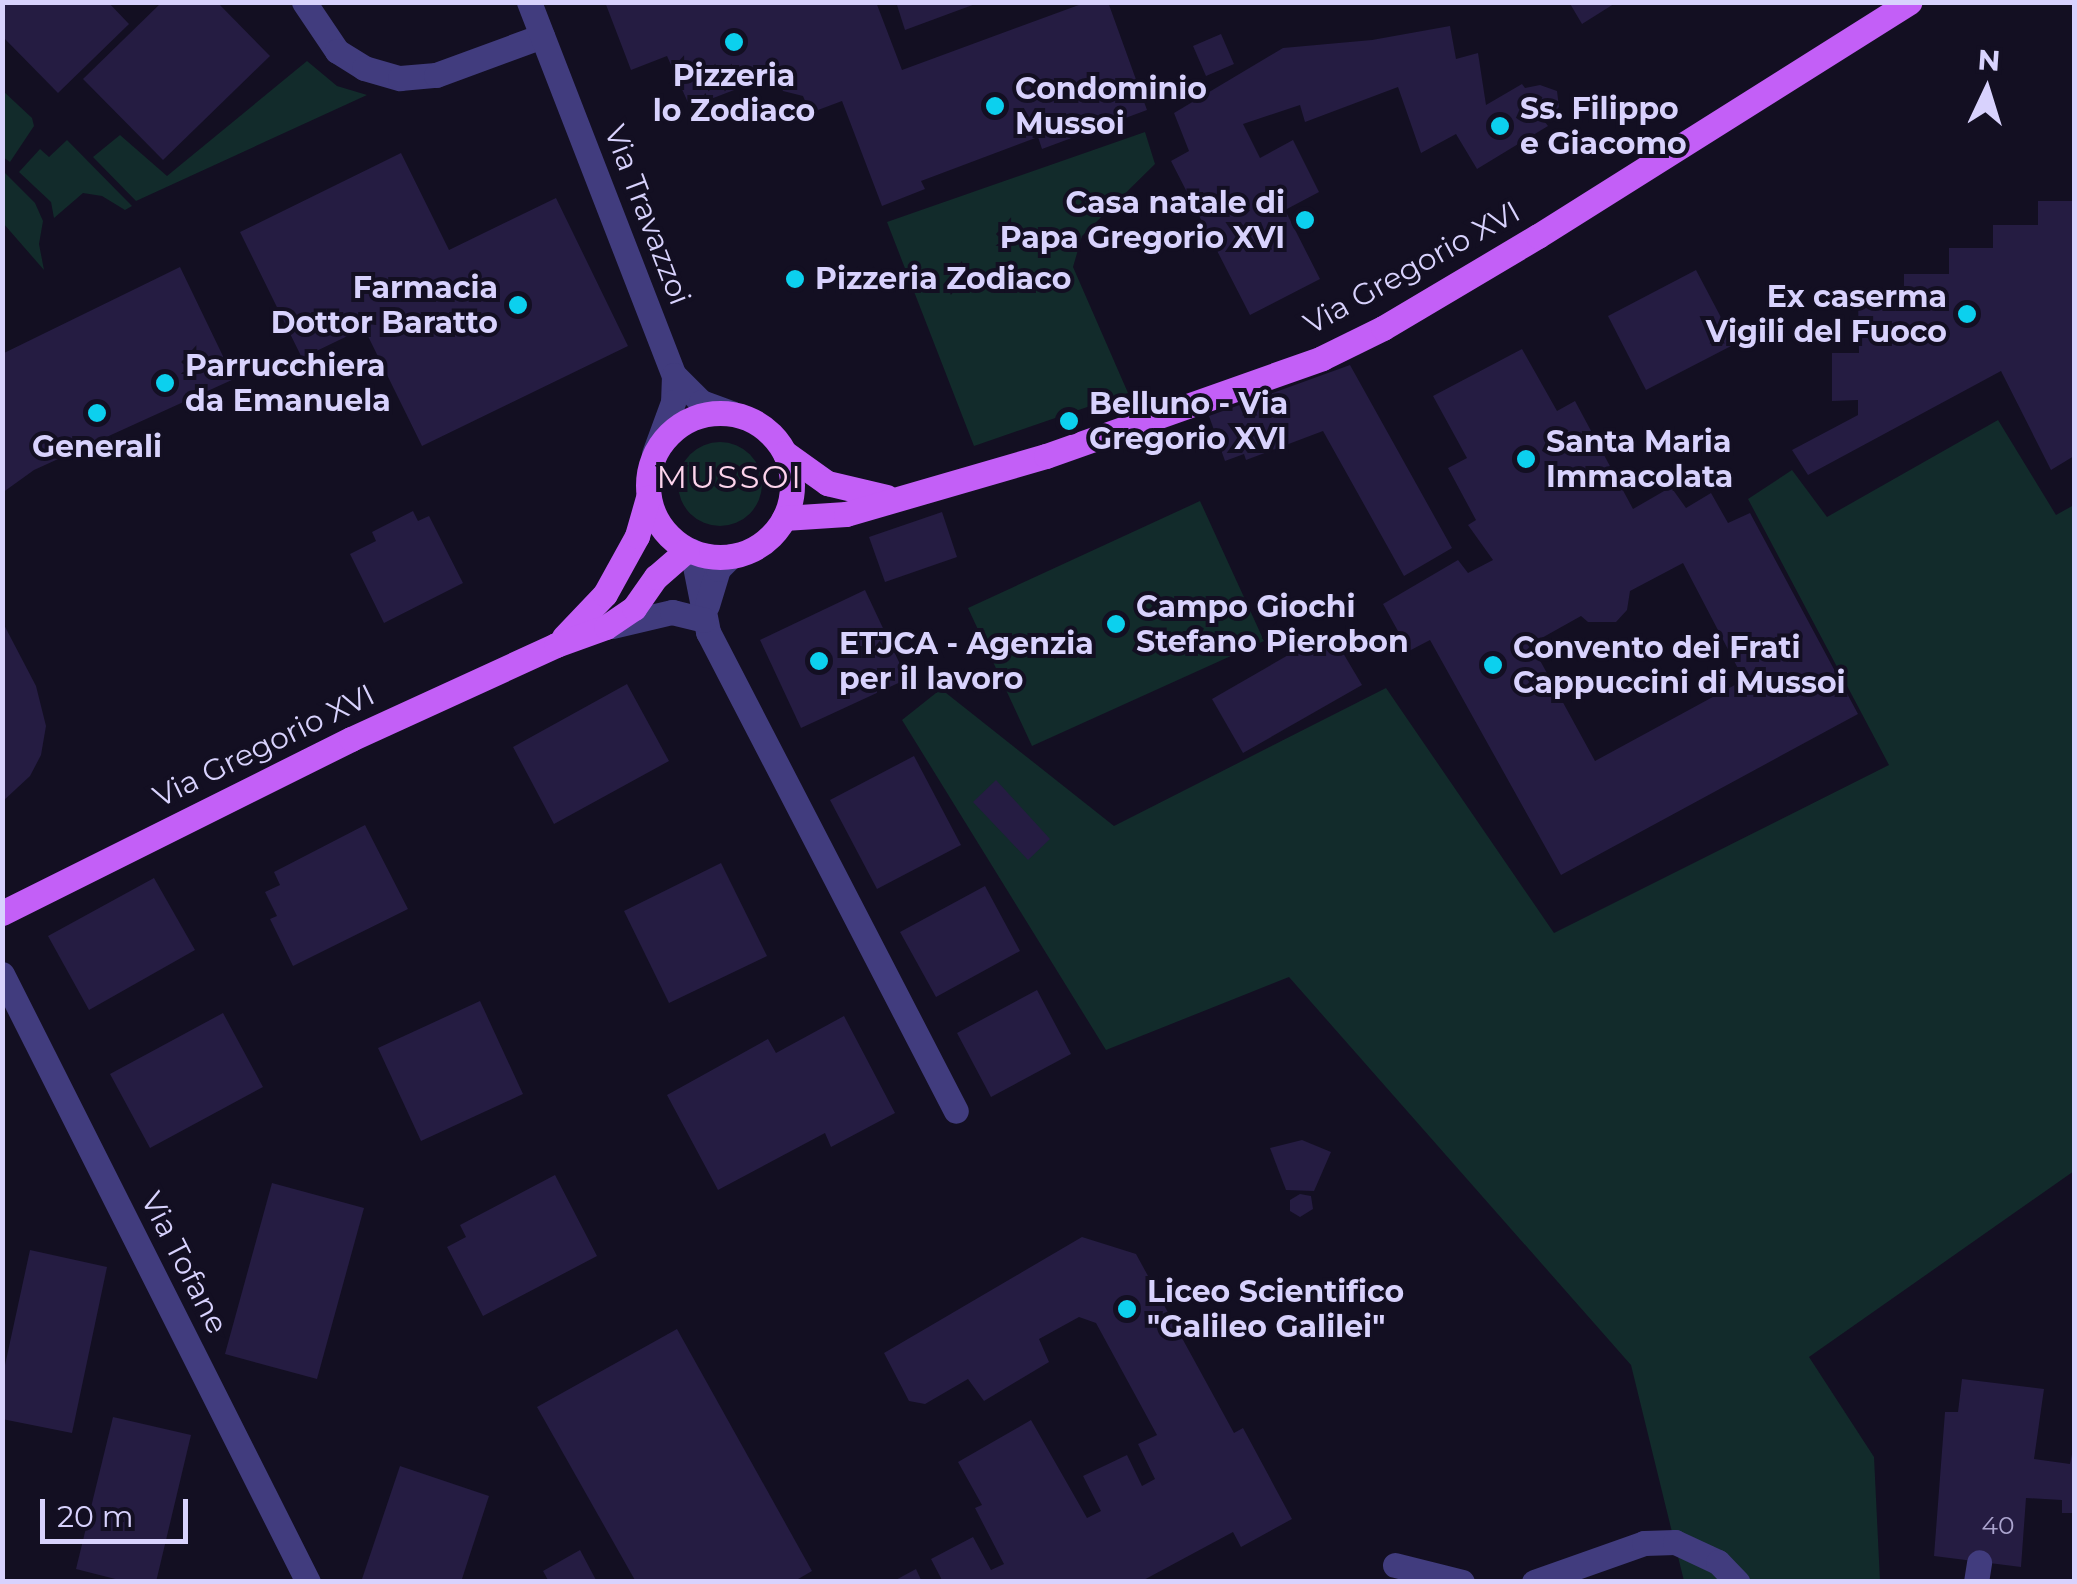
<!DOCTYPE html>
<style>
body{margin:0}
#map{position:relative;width:2077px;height:1584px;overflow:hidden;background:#130f22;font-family:Montserrat,sans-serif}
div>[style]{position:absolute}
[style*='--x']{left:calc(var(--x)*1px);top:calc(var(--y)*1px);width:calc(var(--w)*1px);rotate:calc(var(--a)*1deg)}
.green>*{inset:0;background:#122b2b}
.round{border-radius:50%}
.building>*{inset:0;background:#251c42}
.pedestrian>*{height:25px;margin:-12.5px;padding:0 12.5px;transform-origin:12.5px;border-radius:12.5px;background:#413c7e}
.minor>*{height:25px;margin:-12.5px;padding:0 12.5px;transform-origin:12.5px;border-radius:12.5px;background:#413c7e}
.tertiary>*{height:25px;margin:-12.5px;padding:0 12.5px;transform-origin:12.5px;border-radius:12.5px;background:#413c7e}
.primary>*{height:25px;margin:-12.5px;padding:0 12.5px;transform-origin:12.5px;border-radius:12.5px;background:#c35ff7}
.primary>.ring{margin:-12.5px;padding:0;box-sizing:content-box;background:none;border:25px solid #c35ff7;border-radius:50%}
.dots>*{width:28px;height:28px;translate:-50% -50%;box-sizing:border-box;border:5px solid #130f22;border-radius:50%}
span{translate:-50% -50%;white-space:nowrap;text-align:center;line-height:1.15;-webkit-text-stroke:8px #130f22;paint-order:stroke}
.number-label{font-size:25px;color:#aba4ce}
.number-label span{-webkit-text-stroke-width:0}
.poi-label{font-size:30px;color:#d8d2fd;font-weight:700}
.left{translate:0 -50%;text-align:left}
.right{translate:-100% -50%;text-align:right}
.street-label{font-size:30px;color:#d8d2fd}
.neighbourhood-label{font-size:32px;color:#fdd4ec;letter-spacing:2.5px}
.frame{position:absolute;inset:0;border:5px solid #d8d2fd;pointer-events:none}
.north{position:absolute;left:1937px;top:40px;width:100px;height:100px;-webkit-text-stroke:8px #130f22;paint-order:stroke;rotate:4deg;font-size:28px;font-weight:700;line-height:40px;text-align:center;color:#d8d2fd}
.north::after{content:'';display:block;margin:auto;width:35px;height:45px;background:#d8d2fd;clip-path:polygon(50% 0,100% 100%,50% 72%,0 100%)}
.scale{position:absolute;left:40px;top:1499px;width:148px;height:45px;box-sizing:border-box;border:5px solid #d8d2fd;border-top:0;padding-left:12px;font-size:30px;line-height:35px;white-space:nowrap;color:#d8d2fd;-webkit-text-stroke:8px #130f22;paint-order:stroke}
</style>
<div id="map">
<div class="green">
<div style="clip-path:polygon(307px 61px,337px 86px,367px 95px,136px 201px,93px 157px,120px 135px,167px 176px)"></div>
<div style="clip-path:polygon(2px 90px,32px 118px,34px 126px,10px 162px,3px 157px)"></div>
<div style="clip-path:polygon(1145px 132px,1155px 164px,1082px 236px,1073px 267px,1128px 393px,974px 446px,887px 222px)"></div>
<div style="clip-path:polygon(67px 140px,132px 206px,125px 210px,102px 196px,83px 193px,54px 218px,51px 202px,19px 172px,40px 149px,49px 157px)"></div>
<div style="clip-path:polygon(3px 171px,35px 203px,43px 221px,39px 244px,44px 270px,3px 223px)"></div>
<div style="clip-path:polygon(1998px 420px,2056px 515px,2074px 505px,2074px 1171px,1809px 1357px,1874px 1457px,1880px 1581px,1684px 1581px,1631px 1365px,1289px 977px,1106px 1050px,902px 720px,941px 689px,1114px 826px,1386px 688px,1554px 933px,1889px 765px,1748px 499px,1792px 470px,1827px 517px)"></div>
<div class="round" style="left:678px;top:442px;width:84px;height:84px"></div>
<div style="clip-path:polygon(1200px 501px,1264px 641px,1032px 746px,968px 608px)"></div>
</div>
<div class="building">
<div style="clip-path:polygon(2px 2px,108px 2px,129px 24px,58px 93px,2px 36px)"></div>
<div style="clip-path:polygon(162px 2px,217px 2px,270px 56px,163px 160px,83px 79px)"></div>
<div style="clip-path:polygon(605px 2px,876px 2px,902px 70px,1087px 2px,1108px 2px,1147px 110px,1042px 149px,1038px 137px,921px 181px,925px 189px,882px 206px,842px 101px,810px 113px,803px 96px,783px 91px,776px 74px,690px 107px,667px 56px,631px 70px)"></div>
<div style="clip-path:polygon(896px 2px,978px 2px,978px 3px,905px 30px)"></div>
<div style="clip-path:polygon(1569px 2px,1617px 2px,1582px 24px)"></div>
<div style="clip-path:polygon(1450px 26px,1456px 59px,1478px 53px,1486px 105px,1522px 84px,1525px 88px,1540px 85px,1557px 91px,1559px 107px,1545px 122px,1548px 126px,1477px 169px,1456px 134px,1421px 153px,1398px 87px,1305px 122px,1300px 105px,1243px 124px,1260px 158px,1293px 140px,1319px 192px,1285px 210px,1320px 279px,1250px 315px,1171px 161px,1189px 151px,1174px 113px,1283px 48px,1372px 40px)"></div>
<div style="clip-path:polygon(1221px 34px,1234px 64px,1206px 76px,1193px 46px)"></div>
<div style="clip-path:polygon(401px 153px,449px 250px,556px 198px,628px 346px,422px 446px,364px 328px,302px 358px,240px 232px)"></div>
<div style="clip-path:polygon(2038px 201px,2074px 201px,2074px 456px,2051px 470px,2001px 371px,1808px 475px,1792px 450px,1858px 415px,1858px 400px,1832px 401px,1832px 353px,1859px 353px,1858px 297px,1904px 297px,1904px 274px,1949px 274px,1949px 248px,1993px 248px,1993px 225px,2038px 225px)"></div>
<div style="clip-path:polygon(180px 267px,234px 379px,34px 470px,2px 493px,2px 354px)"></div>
<div style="clip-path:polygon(1696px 270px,1735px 344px,1646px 390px,1608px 316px)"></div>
<div style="clip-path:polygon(evenodd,1522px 349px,1557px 411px,1575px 401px,1633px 509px,1671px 487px,1686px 508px,1711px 493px,1728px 523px,1750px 513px,1858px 714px,1561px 875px,1430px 640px,1409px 651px,1383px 604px,1458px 560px,1468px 573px,1493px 560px,1468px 525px,1476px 520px,1448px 468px,1467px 458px,1433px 396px,1522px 349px,1683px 563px,1744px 680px,1595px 761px,1531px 644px,1581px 616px,1588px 622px,1616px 622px,1627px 610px,1630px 591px,1683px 563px)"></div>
<div style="clip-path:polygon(1350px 365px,1452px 548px,1404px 576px,1323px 431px,1246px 460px,1244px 454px,1225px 461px,1209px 416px)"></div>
<div style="clip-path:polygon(413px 511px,418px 521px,429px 516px,463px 583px,384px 623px,350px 554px,376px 541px,372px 532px)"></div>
<div style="clip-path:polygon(942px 512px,957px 557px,885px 582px,869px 537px)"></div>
<div style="clip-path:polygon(865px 590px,907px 679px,801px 728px,760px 640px)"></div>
<div style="clip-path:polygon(2px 621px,36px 686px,46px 726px,41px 755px,30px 776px,2px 802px)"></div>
<div style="clip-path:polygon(1330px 631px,1362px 685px,1243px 753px,1212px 699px)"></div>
<div style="clip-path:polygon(627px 684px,669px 761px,554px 824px,513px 747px)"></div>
<div style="clip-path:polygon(914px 756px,961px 845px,877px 889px,830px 800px)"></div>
<div style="clip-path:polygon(996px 780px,1050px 839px,1028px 860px,973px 802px)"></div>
<div style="clip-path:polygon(365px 825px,408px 909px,293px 966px,270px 919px,277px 916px,265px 892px,280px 885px,274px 872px)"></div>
<div style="clip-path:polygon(721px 863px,767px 956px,669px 1003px,624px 911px)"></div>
<div style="clip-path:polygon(154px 878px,195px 950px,89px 1010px,48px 936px)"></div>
<div style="clip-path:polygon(985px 886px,1020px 951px,936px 997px,900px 932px)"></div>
<div style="clip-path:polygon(1037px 990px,1071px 1054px,991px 1097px,957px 1033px)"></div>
<div style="clip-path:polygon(480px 1001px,523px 1094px,421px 1141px,378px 1048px)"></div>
<div style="clip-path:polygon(223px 1013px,263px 1087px,150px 1148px,110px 1074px)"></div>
<div style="clip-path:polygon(844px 1016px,895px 1113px,831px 1147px,825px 1133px,718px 1190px,667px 1095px,768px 1039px,776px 1053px)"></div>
<div style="clip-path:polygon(1302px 1140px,1331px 1152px,1314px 1191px,1286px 1190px,1270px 1148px)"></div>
<div style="clip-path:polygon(555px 1175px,597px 1256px,483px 1316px,447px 1247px,466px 1237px,460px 1225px)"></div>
<div style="clip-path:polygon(272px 1183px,364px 1208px,317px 1379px,225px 1354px)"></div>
<div style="clip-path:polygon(1300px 1194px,1311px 1196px,1313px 1209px,1300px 1217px,1290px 1211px,1290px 1200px)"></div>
<div style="clip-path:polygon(1082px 1237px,1136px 1254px,1234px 1433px,1243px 1428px,1292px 1519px,1241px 1547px,1233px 1532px,1140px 1582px,943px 1582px,931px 1559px,973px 1537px,991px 1570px,1004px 1564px,975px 1508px,982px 1505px,958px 1462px,1031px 1420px,1087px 1518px,1101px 1511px,1083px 1476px,1127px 1455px,1142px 1486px,1155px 1479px,1138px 1444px,1157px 1435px,1096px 1323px,1079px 1317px,1039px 1339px,1049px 1362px,984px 1401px,968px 1379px,925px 1404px,909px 1401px,884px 1353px)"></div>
<div style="clip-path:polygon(30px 1250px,107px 1267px,72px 1433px,2px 1419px,2px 1379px)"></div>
<div style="clip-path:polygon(677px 1329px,812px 1571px,793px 1582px,636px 1582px,537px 1407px)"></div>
<div style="clip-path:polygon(1962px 1379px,2044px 1389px,2034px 1459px,2070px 1464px,2074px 1444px,2074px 1513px,2062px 1513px,2062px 1500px,2026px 1498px,2021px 1567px,1934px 1556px,1945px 1412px,1958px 1412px)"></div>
<div style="clip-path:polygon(113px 1417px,191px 1435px,156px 1582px,127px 1582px,76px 1569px)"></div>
<div style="clip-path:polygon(400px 1466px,489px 1496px,461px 1582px,361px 1582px)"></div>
<div style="clip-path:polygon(580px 1550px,597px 1582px,549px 1582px,543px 1571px)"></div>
<div style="clip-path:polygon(916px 1569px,922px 1582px,892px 1582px)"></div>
</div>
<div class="pedestrian">
<div style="--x:1395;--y:1565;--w:69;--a:14.2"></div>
<div style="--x:1534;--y:1582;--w:117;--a:-19.5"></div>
<div style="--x:1644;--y:1543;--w:31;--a:-2"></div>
<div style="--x:1675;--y:1542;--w:47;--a:24.9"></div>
<div style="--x:1718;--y:1562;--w:28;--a:46"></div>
</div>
<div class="minor">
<div style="--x:304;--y:2;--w:59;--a:56"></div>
<div style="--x:337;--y:51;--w:32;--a:32"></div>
<div style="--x:364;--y:68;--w:37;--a:16"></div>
<div style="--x:400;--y:78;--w:36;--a:-5"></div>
<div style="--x:436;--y:75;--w:113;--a:-20.2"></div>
<div style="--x:692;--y:551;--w:83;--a:78.8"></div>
<div style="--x:708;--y:632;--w:539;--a:62.63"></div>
<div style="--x:707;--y:605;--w:38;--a:-73"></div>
<div style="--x:718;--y:569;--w:18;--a:-45"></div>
<div style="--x:612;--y:626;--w:62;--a:-13.1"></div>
<div style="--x:672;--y:612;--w:33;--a:14"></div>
<div style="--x:2;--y:974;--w:681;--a:63.28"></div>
<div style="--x:1976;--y:1582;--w:20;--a:-81"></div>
</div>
<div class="tertiary">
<div style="--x:529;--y:2;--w:400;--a:68.8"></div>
<div style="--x:674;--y:375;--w:27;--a:92"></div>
<div style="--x:673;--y:402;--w:55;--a:110.1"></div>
<div style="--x:674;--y:375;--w:38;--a:45"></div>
<div style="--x:701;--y:402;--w:32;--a:20"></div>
</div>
<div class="primary">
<div class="ring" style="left:648px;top:413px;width:119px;height:119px"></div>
<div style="--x:785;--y:453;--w:52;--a:35.5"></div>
<div style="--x:827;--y:483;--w:61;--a:13.3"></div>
<div style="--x:784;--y:518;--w:62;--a:-3.7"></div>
<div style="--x:846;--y:514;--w:208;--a:-16.2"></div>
<div style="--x:1046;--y:456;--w:293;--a:-19.5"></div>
<div style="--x:1322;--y:358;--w:68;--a:-26.2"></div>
<div style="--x:1383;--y:328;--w:180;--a:-30.7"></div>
<div style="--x:1538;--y:236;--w:439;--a:-32.2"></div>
<div style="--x:564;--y:637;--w:59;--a:-46.4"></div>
<div style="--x:605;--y:594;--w:66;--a:-61.1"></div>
<div style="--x:637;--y:536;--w:40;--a:-74"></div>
<div style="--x:2;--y:913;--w:390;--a:-26.5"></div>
<div style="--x:351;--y:739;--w:226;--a:-24.6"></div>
<div style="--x:556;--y:645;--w:53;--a:-19.8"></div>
<div style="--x:606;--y:627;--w:34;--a:-34"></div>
<div style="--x:634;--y:608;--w:38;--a:-55"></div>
<div style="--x:656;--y:577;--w:41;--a:-41.1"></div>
</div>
<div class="dots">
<div style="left:734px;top:42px;background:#0cd0ee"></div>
<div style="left:995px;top:106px;background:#0cd0ee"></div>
<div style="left:1500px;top:126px;background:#0cd0ee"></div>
<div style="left:1305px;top:220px;background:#0cd0ee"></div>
<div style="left:795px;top:279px;background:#0cd0ee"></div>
<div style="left:518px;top:305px;background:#0cd0ee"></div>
<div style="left:1967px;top:314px;background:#0cd0ee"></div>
<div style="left:165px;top:383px;background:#0cd0ee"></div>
<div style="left:97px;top:413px;background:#0cd0ee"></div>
<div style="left:1069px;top:421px;background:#0cd0ee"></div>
<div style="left:1526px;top:459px;background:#0cd0ee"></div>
<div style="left:1116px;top:624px;background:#0cd0ee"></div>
<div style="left:819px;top:661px;background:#0cd0ee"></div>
<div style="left:1493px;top:665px;background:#0cd0ee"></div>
<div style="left:1127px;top:1309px;background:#0cd0ee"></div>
</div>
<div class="number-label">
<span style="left:1998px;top:1525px">40</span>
</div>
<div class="poi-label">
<span style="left:734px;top:93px">Pizzeria<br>lo Zodiaco</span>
<span class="left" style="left:1015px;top:106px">Condominio<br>Mussoi</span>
<span class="left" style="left:1520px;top:126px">Ss. Filippo<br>e Giacomo</span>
<span class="right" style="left:1285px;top:220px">Casa natale di<br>Papa Gregorio XVI</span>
<span class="left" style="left:815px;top:279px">Pizzeria Zodiaco</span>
<span class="right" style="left:498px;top:305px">Farmacia<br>Dottor Baratto</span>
<span class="right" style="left:1947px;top:314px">Ex caserma<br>Vigili del Fuoco</span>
<span class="left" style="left:185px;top:383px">Parrucchiera<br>da Emanuela</span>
<span class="left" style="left:1089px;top:421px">Belluno - Via<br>Gregorio XVI</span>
<span class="left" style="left:1546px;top:459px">Santa Maria<br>Immacolata</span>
<span style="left:97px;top:447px">Generali</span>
<span class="left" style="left:1136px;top:624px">Campo Giochi<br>Stefano Pierobon</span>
<span class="left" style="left:839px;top:661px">ETJCA - Agenzia<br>per il lavoro</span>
<span class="left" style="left:1513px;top:665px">Convento dei Frati<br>Cappuccini di Mussoi</span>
<span class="left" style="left:1147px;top:1309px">Liceo Scientifico<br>"Galileo Galilei"</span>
</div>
<div class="street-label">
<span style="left:647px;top:215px;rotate:69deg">Via Travazzoi</span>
<span style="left:1412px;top:268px;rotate:-29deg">Via Gregorio XVI</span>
<span style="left:264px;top:746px;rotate:-26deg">Via Gregorio XVI</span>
<span style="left:184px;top:1263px;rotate:63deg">Via Tofane</span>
</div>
<div class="neighbourhood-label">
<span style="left:730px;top:477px">MUSSOI</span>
</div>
<div class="frame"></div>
<div class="north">N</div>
<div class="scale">20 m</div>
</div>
